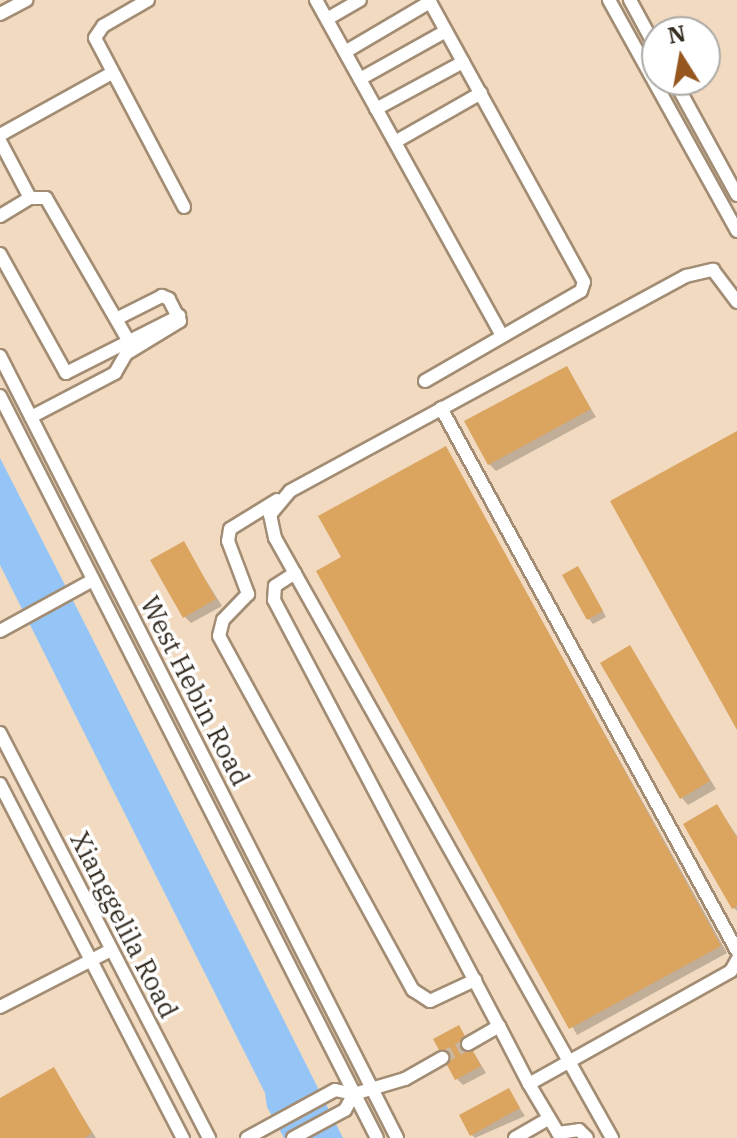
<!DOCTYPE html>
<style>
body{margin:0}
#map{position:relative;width:737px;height:1138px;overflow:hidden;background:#f1dac0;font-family:"IBM Plex Serif",serif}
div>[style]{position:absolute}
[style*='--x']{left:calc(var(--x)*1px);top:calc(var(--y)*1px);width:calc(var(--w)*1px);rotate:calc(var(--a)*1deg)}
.water>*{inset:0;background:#94c5f6}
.shadow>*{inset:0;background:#0003}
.building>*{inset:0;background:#dba45f}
.minor-tunnel>*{height:12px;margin-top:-6px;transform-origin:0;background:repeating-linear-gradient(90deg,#cbb7a0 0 12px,transparent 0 18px)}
.roads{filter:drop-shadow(2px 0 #a28d74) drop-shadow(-2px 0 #a28d74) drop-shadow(0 2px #a28d74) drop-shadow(0 -2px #a28d74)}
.minor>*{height:12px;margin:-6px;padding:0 6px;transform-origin:6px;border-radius:6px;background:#fff}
span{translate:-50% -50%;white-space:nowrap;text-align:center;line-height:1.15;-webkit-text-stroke:7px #fff;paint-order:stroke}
.street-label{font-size:26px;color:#332a20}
.north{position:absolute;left:641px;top:16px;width:80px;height:80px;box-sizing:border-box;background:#fff;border:2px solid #adaaa6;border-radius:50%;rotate:349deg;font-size:22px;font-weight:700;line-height:32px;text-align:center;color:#332a20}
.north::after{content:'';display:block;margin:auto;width:28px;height:36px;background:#96571f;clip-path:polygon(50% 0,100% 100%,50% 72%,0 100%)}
</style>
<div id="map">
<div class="water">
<div style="clip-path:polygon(0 458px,86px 626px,343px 1138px,284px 1138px,267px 1107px,265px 1093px,0 565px)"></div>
</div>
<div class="shadow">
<div style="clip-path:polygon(566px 368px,596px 417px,496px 471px,489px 464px)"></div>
<div style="clip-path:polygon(446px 449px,727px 953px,577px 1035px,319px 571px,343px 558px)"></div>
<div style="clip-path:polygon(183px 544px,222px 606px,191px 623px,184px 616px)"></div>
<div style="clip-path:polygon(582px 573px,606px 617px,593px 624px,589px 619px)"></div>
<div style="clip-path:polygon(630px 648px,716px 789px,688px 805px,682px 798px)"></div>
<div style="clip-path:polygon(717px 806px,737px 836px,737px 911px,734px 908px)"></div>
<div style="clip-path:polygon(459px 1028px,486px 1073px,463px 1085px,456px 1078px)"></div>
<div style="clip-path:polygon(53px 1070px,96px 1138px,0 1138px,0 1101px)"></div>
<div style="clip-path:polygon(508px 1090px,525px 1116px,475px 1138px,471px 1134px)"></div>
</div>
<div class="building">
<div style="clip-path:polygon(567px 366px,591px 409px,488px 465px,464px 421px)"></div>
<div style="clip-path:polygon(737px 431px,737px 730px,610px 501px)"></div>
<div style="clip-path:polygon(446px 446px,721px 946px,569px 1029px,316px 571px,341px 557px,318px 516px)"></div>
<div style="clip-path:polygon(184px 541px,216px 599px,183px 618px,150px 560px)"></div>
<div style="clip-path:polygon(578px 566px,603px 611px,587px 620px,562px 575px)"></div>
<div style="clip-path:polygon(630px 645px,710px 781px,680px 799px,600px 663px)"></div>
<div style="clip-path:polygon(717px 804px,737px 838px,737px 906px,732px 909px,683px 824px)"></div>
<div style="clip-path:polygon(459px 1025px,481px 1066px,455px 1080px,433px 1039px)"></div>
<div style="clip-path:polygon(54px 1067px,92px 1133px,84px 1138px,0 1138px,0 1098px)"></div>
<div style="clip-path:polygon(509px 1088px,520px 1108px,470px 1136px,459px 1115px)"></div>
</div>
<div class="minor-tunnel">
<div style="--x:442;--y:1058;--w:30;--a:-28"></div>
</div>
<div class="roads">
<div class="minor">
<div style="--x:148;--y:0;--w:52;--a:150"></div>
<div style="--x:103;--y:26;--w:14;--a:124"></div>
<div style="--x:95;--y:38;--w:191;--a:62.2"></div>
<div style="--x:316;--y:0;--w:384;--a:61"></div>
<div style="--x:609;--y:0;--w:264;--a:61"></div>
<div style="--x:630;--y:0;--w:57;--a:61.6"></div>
<div style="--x:0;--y:14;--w:30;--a:-28"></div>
<div style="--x:327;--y:19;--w:38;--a:-30"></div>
<div style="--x:345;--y:52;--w:99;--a:-30.5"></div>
<div style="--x:360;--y:79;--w:98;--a:-29.2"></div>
<div style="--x:674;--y:80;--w:131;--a:61.3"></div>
<div style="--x:376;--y:109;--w:99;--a:-28.4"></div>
<div style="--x:0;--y:135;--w:128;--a:-29"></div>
<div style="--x:0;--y:141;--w:64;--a:62.2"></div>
<div style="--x:395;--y:142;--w:99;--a:-29.7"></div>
<div style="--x:0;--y:216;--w:35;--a:-31"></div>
<div style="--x:30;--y:198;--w:16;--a:0"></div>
<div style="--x:46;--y:198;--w:166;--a:60"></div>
<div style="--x:0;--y:254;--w:136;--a:61"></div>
<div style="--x:66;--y:373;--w:127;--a:-26.8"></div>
<div style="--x:0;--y:356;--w:877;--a:63.08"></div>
<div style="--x:425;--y:381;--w:180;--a:-30"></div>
<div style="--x:581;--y:291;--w:9;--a:-72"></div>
<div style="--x:584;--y:282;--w:322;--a:-118.8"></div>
<div style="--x:0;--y:396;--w:832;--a:63.07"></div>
<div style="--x:441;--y:408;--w:618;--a:61.4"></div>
<div style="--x:31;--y:417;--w:95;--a:-27.6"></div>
<div style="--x:115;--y:373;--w:22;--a:-60"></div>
<div style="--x:126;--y:354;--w:63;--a:-31.4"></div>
<div style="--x:180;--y:321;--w:25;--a:-117"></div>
<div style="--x:169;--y:299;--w:8;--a:-157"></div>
<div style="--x:162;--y:296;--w:51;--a:153.4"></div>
<div style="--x:277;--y:500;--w:55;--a:148.3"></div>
<div style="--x:230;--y:529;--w:12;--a:99"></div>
<div style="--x:228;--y:541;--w:57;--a:69.3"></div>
<div style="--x:248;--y:594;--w:36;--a:134"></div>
<div style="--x:223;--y:620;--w:16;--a:104"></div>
<div style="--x:219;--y:636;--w:404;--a:61.3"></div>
<div style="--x:413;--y:990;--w:20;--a:33"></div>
<div style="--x:430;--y:1001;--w:50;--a:-25"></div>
<div style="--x:295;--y:573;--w:24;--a:147"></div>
<div style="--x:275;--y:586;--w:14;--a:94"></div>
<div style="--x:274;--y:600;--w:482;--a:62.2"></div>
<div style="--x:0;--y:631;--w:106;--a:-28.7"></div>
<div style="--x:0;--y:733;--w:456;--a:62.7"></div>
<div style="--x:0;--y:784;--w:399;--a:62.7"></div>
<div style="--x:0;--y:1007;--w:125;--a:-27.2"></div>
<div style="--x:468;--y:1044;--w:36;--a:-30"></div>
<div style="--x:499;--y:1026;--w:65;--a:62.7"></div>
<div style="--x:529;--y:1084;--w:231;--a:-29.2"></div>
<div style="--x:731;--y:971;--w:13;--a:-61"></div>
<div style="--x:529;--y:1084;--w:63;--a:59.3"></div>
<div style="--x:558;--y:1133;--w:21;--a:-8"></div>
<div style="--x:579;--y:1130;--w:11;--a:45"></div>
<div style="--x:247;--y:1138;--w:100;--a:-28.6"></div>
<div style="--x:335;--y:1090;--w:19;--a:12"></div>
<div style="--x:354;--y:1094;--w:53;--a:-16.4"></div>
<div style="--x:405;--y:1079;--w:43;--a:-29.6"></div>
<div style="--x:293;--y:1138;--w:59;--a:-28.3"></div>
<div style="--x:345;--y:1110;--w:18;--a:-61"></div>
<div style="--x:515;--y:1138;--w:39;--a:-30"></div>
<div style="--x:612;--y:1138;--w:688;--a:-119.32"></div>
<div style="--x:275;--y:538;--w:24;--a:-102"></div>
<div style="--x:270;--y:515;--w:31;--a:-50"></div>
<div style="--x:290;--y:491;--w:451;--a:-28.5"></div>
<div style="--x:686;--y:276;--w:28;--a:-13"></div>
<div style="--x:713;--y:270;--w:40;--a:53"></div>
</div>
</div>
<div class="street-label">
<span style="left:195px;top:691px;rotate:63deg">West Hebin Road</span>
<span style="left:124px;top:925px;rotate:63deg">Xianggelila Road</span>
</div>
<div class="north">N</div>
</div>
